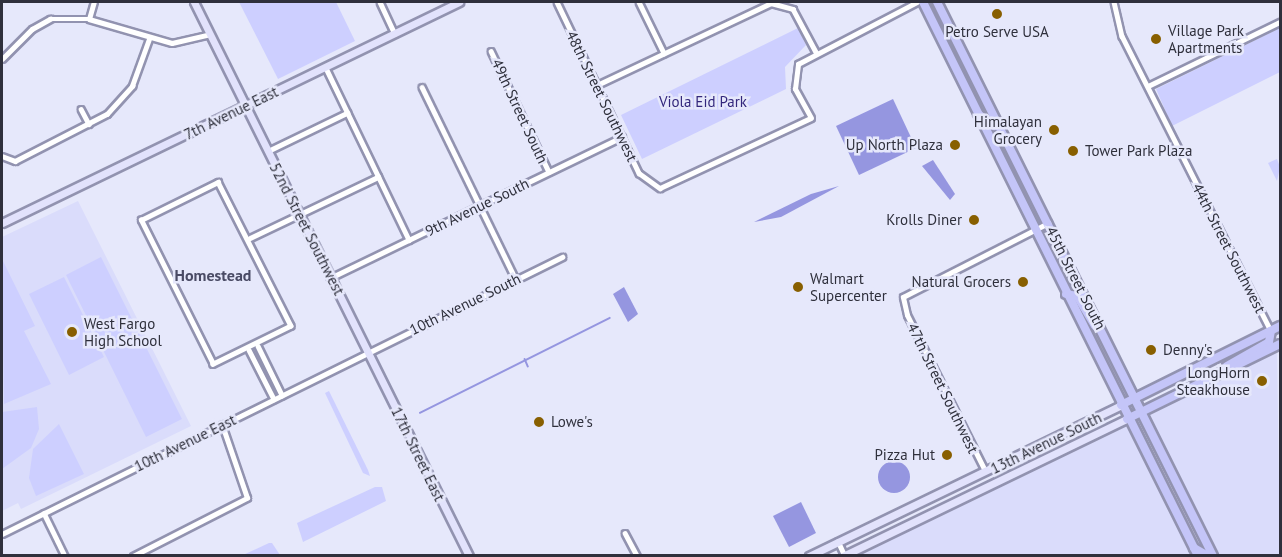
<!DOCTYPE html>
<style>
body{margin:0}
#map{position:relative;width:1282px;height:557px;overflow:hidden;background:#e6e8fb;font-family:"PT Sans",sans-serif}
div>[style]{position:absolute}
[style*='--x']{left:calc(var(--x)*1px);top:calc(var(--y)*1px);width:calc(var(--w)*1px);rotate:calc(var(--a)*1deg)}
.built>*{inset:0;background:#dadcfb}
.green>*{inset:0;background:#cdcfff}
.water>*{inset:0;background:#9596e0}
.round{border-radius:50%}
.stream>*{height:1.5px;margin:-0.75px;padding:0 0.75px;transform-origin:0.75px;border-radius:0.75px;background:#9596e0}
.roads{filter:drop-shadow(2px 0 #9293b0) drop-shadow(-2px 0 #9293b0) drop-shadow(0 2px #9293b0) drop-shadow(0 -2px #9293b0)}
.street>*{height:4.5px;margin:-2.25px;padding:0 2.25px;transform-origin:2.25px;border-radius:2.25px;background:#fff}
.secondary>*{height:7px;margin:-3.5px;padding:0 3.5px;transform-origin:3.5px;border-radius:3.5px;background:#e2e2fc}
.primary>*{height:8px;margin:-4px;padding:0 4px;transform-origin:4px;border-radius:4px;background:#c4c5f8}
.dots>*{width:16px;height:16px;translate:-50% -50%;box-sizing:border-box;border:3px solid #e6e8fb;border-radius:50%}
span{translate:-50% -50%;white-space:nowrap;text-align:center;line-height:1.15;-webkit-text-stroke:5px #e6e8fb;paint-order:stroke}
.poi-label{font-size:15px;color:#2f303c}
.left{translate:0 -50%;text-align:left}
.right{translate:-100% -50%;text-align:right}
.street-label{font-size:15px;color:#2f303c}
.park-label{font-size:15px;color:#33277c}
.neighbourhood-label{font-size:16px;color:#4a4b65;font-weight:700}
.frame{position:absolute;inset:0;border:3px solid #2f303c;pointer-events:none}
</style>
<div id="map">
<div class="built">
<div style="clip-path:polygon(78px 201px,191px 426px,21px 509px,18px 503px,2px 511px,2px 237px)"></div>
<div style="clip-path:polygon(1277px 349px,1280px 555px,1217px 555px,1145px 411px)"></div>
<div style="clip-path:polygon(1125px 422px,1194px 555px,851px 556px)"></div>
</div>
<div class="green">
<div style="clip-path:polygon(239px 2px,336px 2px,355px 41px,278px 79px)"></div>
<div style="clip-path:polygon(798px 28px,806px 45px,785px 67px,786px 89px,642px 159px,621px 115px)"></div>
<div style="clip-path:polygon(1280px 28px,1280px 72px,1172px 126px,1156px 89px)"></div>
<div style="clip-path:polygon(1277px 159px,1280px 167px,1277px 181px,1268px 163px)"></div>
<div style="clip-path:polygon(101px 257px,182px 419px,146px 437px,66px 275px)"></div>
<div style="clip-path:polygon(2px 259px,35px 326px,24px 331px,51px 384px,4px 404px)"></div>
<div style="clip-path:polygon(64px 277px,104px 357px,69px 375px,29px 294px)"></div>
<div style="clip-path:polygon(329px 391px,368px 470px,370px 476px,363px 473px,325px 393px)"></div>
<div style="clip-path:polygon(37px 407px,39px 429px,31px 448px,2px 469px,2px 412px)"></div>
<div style="clip-path:polygon(59px 424px,84px 474px,36px 496px,29px 478px,33px 449px)"></div>
<div style="clip-path:polygon(375px 487px,382px 487px,386px 501px,303px 542px,297px 523px)"></div>
<div style="clip-path:polygon(272px 543px,280px 555px,243px 555px,269px 543px)"></div>
</div>
<div class="water">
<div style="clip-path:polygon(893px 99px,916px 148px,859px 175px,836px 126px)"></div>
<div style="clip-path:polygon(933px 160px,955px 194px,950px 200px,922px 166px)"></div>
<div style="clip-path:polygon(839px 186px,781px 217px,754px 222px,811px 194px)"></div>
<div style="clip-path:polygon(624px 287px,638px 314px,628px 322px,613px 294px)"></div>
<div class="round" style="left:878px;top:461px;width:32px;height:32px"></div>
<div style="clip-path:polygon(801px 502px,816px 533px,789px 547px,773px 516px)"></div>
</div>
<div class="stream">
<div style="--x:525;--y:359;--w:8;--a:67"></div>
<div style="--x:420;--y:413;--w:212;--a:-26.6"></div>
</div>
<div class="roads">
<div class="street">
<div style="--x:380;--y:2;--w:35;--a:65"></div>
<div style="--x:557;--y:2;--w:190;--a:64.4"></div>
<div style="--x:639;--y:173;--w:26;--a:36"></div>
<div style="--x:660;--y:188;--w:166;--a:-24.9"></div>
<div style="--x:811;--y:118;--w:33;--a:-119"></div>
<div style="--x:795;--y:89;--w:25;--a:-83"></div>
<div style="--x:798;--y:64;--w:134;--a:-27.5"></div>
<div style="--x:639;--y:2;--w:57;--a:63.9"></div>
<div style="--x:1114;--y:2;--w:35;--a:77"></div>
<div style="--x:1122;--y:36;--w:330;--a:63.2"></div>
<div style="--x:89;--y:19;--w:18;--a:-74"></div>
<div style="--x:491;--y:51;--w:134;--a:64.4"></div>
<div style="--x:2;--y:59;--w:42;--a:-45"></div>
<div style="--x:32;--y:29;--w:21;--a:-29"></div>
<div style="--x:50;--y:19;--w:39;--a:0"></div>
<div style="--x:89;--y:19;--w:86;--a:16.1"></div>
<div style="--x:172;--y:43;--w:39;--a:-13"></div>
<div style="--x:326;--y:68;--w:191;--a:64.2"></div>
<div style="--x:597;--y:85;--w:192;--a:-25.2"></div>
<div style="--x:771;--y:3;--w:23;--a:15"></div>
<div style="--x:793;--y:9;--w:49;--a:61.9"></div>
<div style="--x:1148;--y:86;--w:147;--a:-25.9"></div>
<div style="--x:422;--y:87;--w:215;--a:64"></div>
<div style="--x:81;--y:109;--w:17;--a:62"></div>
<div style="--x:268;--y:151;--w:88;--a:-25.7"></div>
<div style="--x:2;--y:156;--w:14;--a:21"></div>
<div style="--x:15;--y:161;--w:103;--a:-27.1"></div>
<div style="--x:107;--y:114;--w:38;--a:-48"></div>
<div style="--x:132;--y:86;--w:50;--a:-70.1"></div>
<div style="--x:218;--y:182;--w:161;--a:63.1"></div>
<div style="--x:291;--y:326;--w:87;--a:154"></div>
<div style="--x:213;--y:364;--w:161;--a:-116.6"></div>
<div style="--x:141;--y:220;--w:86;--a:-26.3"></div>
<div style="--x:250;--y:238;--w:142;--a:-25.5"></div>
<div style="--x:332;--y:277;--w:322;--a:-25.8"></div>
<div style="--x:258;--y:346;--w:55;--a:63.9"></div>
<div style="--x:249;--y:350;--w:55;--a:63"></div>
<div style="--x:985;--y:471;--w:174;--a:-116.6"></div>
<div style="--x:907;--y:315;--w:18;--a:-103"></div>
<div style="--x:903;--y:297;--w:163;--a:-27"></div>
<div style="--x:44;--y:513;--w:48;--a:64"></div>
<div style="--x:625;--y:533;--w:26;--a:62"></div>
<div style="--x:2;--y:534;--w:625;--a:-26.32"></div>
<div style="--x:838;--y:541;--w:17;--a:65"></div>
<div style="--x:133;--y:556;--w:128;--a:-27"></div>
<div style="--x:247;--y:498;--w:77;--a:-108.9"></div>
</div>
<div class="secondary">
<div style="--x:194;--y:2;--w:618;--a:63.6"></div>
<div style="--x:2;--y:223;--w:508;--a:-25.81"></div>
<div style="--x:809;--y:556;--w:347;--a:-25.8"></div>
<div style="--x:843;--y:556;--w:315;--a:-25.8"></div>
</div>
<div class="primary">
<div style="--x:923;--y:2;--w:618;--a:63.6"></div>
<div style="--x:937;--y:2;--w:619;--a:63.52"></div>
<div style="--x:978;--y:114;--w:20;--a:37"></div>
<div style="--x:1066;--y:294;--w:11;--a:10"></div>
<div style="--x:1077;--y:296;--w:35;--a:59"></div>
<div style="--x:1227;--y:366;--w:48;--a:-29.7"></div>
<div style="--x:1269;--y:342;--w:11;--a:-80"></div>
<div style="--x:1121;--y:405;--w:178;--a:-26.4"></div>
<div style="--x:1127;--y:419;--w:170;--a:-26.1"></div>
<div style="--x:1194;--y:548;--w:16;--a:30"></div>
</div>
</div>
<div class="dots">
<div style="left:997px;top:14px;background:#885f00"></div>
<div style="left:1156px;top:39px;background:#885f00"></div>
<div style="left:1054px;top:130px;background:#885f00"></div>
<div style="left:955px;top:145px;background:#885f00"></div>
<div style="left:1073px;top:151px;background:#885f00"></div>
<div style="left:974px;top:220px;background:#885f00"></div>
<div style="left:1023px;top:282px;background:#885f00"></div>
<div style="left:798px;top:287px;background:#885f00"></div>
<div style="left:72px;top:332px;background:#885f00"></div>
<div style="left:1151px;top:350px;background:#885f00"></div>
<div style="left:1262px;top:381px;background:#885f00"></div>
<div style="left:539px;top:422px;background:#885f00"></div>
<div style="left:947px;top:455px;background:#885f00"></div>
</div>
<div class="poi-label">
<span class="left" style="left:1168px;top:39px">Village Park<br>Apartments</span>
<span style="left:997px;top:32px">Petro Serve USA</span>
<span class="right" style="left:1042px;top:130px">Himalayan<br>Grocery</span>
<span class="right" style="left:943px;top:145px">Up North Plaza</span>
<span class="left" style="left:1085px;top:151px">Tower Park Plaza</span>
<span class="right" style="left:962px;top:220px">Krolls Diner</span>
<span class="left" style="left:810px;top:287px">Walmart<br>Supercenter</span>
<span class="right" style="left:1011px;top:282px">Natural Grocers</span>
<span class="left" style="left:84px;top:332px">West Fargo<br>High School</span>
<span class="left" style="left:1163px;top:350px">Denny's</span>
<span class="right" style="left:1250px;top:381px">LongHorn<br>Steakhouse</span>
<span class="left" style="left:551px;top:422px">Lowe's</span>
<span class="right" style="left:935px;top:455px">Pizza Hut</span>
</div>
<div class="street-label">
<span style="left:602px;top:96px;rotate:64deg">48th Street Southwest</span>
<span style="left:520px;top:111px;rotate:65deg">49th Street South</span>
<span style="left:231px;top:113px;rotate:-26deg">7th Avenue East</span>
<span style="left:477px;top:207px;rotate:-26deg">9th Avenue South</span>
<span style="left:307px;top:229px;rotate:63deg">52nd Street Southwest</span>
<span style="left:1229px;top:248px;rotate:63deg">44th Street Southwest</span>
<span style="left:1076px;top:278px;rotate:63deg">45th Street South</span>
<span style="left:465px;top:304px;rotate:-26deg">10th Avenue South</span>
<span style="left:943px;top:388px;rotate:64deg">47th Street Southwest</span>
<span style="left:185px;top:443px;rotate:-26deg">10th Avenue East</span>
<span style="left:1046px;top:443px;rotate:-26deg">13th Avenue South</span>
<span style="left:418px;top:454px;rotate:64deg">17th Street East</span>
</div>
<div class="park-label">
<span style="left:703px;top:102px">Viola Eid Park</span>
</div>
<div class="neighbourhood-label">
<span style="left:213px;top:275px">Homestead</span>
</div>
<div class="frame"></div>
</div>
